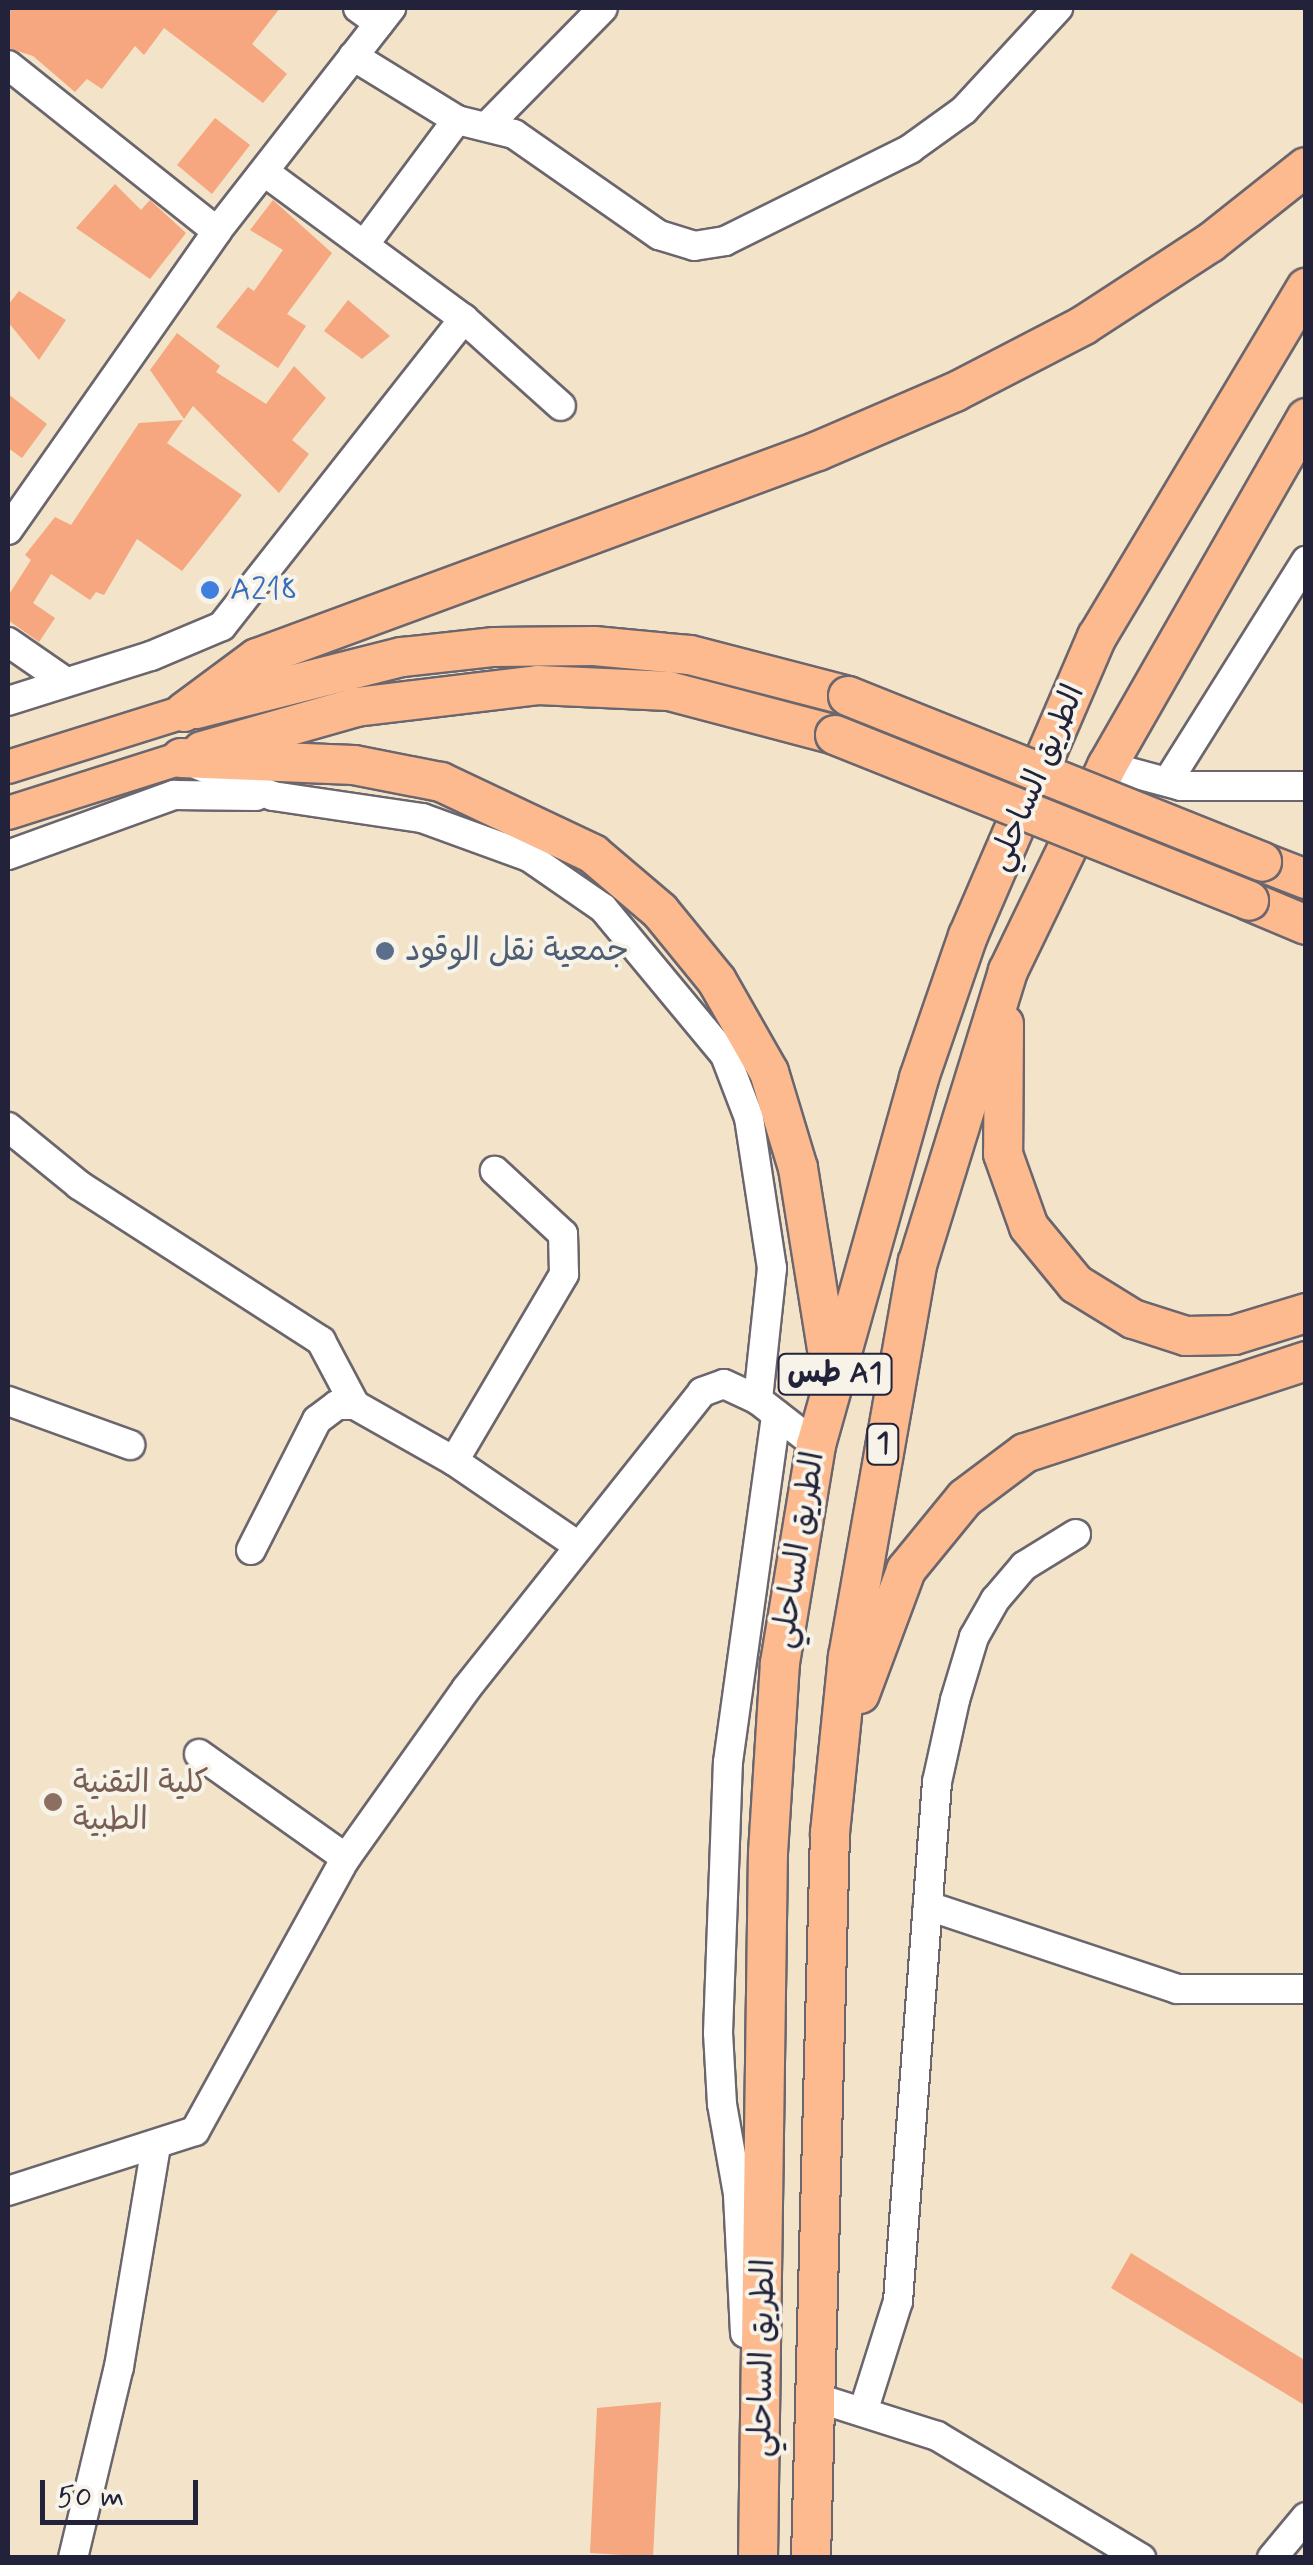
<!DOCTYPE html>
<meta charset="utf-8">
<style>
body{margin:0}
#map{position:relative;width:1313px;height:2565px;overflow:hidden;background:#f2e3c9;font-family:Mynerve,"Playpen Sans Arabic",sans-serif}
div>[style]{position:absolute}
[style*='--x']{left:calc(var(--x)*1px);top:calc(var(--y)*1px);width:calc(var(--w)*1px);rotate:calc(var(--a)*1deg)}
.building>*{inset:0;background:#f6a77f}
.roads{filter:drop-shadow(2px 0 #6b666d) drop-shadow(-2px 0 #6b666d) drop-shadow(0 2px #6b666d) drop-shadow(0 -2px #6b666d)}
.minor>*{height:28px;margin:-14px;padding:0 14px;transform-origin:14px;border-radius:14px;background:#fff}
.major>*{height:32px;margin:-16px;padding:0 16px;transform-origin:16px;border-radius:16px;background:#fcba8e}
.highway>*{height:38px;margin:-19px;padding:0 19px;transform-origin:19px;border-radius:19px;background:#fcba8e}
.bridges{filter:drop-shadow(2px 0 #6b666d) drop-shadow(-2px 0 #6b666d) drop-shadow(0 2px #6b666d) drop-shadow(0 -2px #6b666d)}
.highway-bridge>*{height:38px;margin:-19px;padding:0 19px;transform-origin:19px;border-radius:19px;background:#fcba8e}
.dots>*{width:28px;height:28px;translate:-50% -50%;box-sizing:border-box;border:5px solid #f7f3e8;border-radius:50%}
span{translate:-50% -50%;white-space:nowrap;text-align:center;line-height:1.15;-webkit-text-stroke:8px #f7f3e8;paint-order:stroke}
.shield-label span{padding:2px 8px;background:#f7f3e8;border:2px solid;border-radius:8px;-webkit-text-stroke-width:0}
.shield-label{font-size:30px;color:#22223b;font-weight:700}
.shop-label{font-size:32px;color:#366cbe}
.left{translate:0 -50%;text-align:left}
.street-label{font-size:32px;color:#22223b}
.service-label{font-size:32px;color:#4e5e75}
.education-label{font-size:32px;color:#785e54}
.frame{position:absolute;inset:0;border:10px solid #22223b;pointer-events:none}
.scale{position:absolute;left:40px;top:2480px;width:158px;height:45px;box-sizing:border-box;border:5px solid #22223b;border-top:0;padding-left:12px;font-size:30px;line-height:35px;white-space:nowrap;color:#22223b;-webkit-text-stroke:8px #f7f3e8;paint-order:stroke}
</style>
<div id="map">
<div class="building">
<div style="clip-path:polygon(8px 8px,280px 8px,252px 44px,287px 74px,263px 103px,164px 28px,144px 55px,135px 46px,102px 89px,87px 79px,75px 92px,33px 56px,8px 48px)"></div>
<div style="clip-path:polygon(215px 118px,250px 145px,212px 194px,177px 165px)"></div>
<div style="clip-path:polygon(115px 184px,141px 210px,150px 200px,186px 233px,150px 279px,76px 228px)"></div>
<div style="clip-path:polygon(273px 200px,332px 253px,287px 314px,306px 326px,278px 368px,216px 327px,248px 287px,254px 291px,283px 250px,250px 230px)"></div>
<div style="clip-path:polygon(19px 291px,66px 320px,39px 360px,8px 322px,8px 305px)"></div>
<div style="clip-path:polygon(348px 300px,390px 336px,362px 359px,324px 331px)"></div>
<div style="clip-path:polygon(177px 333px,220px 366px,216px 372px,266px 404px,294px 366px,326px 398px,292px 440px,309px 454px,279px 493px,193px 406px,184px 419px,150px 370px)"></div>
<div style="clip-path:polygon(8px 394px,47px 424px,22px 458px,8px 448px)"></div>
<div style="clip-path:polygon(183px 420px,167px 443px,242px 495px,182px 571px,137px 539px,104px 595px,96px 592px,90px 600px,51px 574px,33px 603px,55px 618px,39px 642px,8px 620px,8px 596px,31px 560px,25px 555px,55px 517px,71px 525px,139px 423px)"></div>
<div style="clip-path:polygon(1131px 2253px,1306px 2361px,1306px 2406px,1111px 2288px)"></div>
<div style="clip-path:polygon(661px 2402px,653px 2557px,590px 2553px,597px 2408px)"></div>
</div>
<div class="roads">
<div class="minor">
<div style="--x:358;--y:8;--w:26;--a:36"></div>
<div style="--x:353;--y:56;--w:122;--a:31.6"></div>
<div style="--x:457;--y:120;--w:59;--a:13.8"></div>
<div style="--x:514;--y:134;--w:177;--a:34.9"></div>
<div style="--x:659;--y:235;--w:37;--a:17"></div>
<div style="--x:694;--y:246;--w:31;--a:-9"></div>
<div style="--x:725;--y:241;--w:207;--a:-26.4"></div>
<div style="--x:910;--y:149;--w:67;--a:-35.8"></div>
<div style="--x:964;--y:110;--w:139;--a:-47.3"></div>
<div style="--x:8;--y:65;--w:267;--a:38.5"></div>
<div style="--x:487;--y:126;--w:165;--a:-45.5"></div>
<div style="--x:266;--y:173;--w:246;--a:36.4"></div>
<div style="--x:464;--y:319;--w:130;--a:41.9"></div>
<div style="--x:364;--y:245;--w:156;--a:-53.4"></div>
<div style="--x:8;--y:530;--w:365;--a:-55"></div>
<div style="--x:217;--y:231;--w:283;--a:-52"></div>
<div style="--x:8;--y:642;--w:70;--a:34.6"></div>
<div style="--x:8;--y:701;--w:150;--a:-17.5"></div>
<div style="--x:151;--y:656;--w:77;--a:-22.9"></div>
<div style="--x:222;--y:626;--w:391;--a:-51.8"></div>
<div style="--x:198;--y:765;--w:81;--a:22.5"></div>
<div style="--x:273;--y:796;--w:151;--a:8.4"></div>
<div style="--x:422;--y:818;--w:114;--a:20"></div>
<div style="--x:529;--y:857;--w:90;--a:34.6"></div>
<div style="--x:603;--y:908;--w:191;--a:50.3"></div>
<div style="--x:725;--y:1055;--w:67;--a:69.1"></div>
<div style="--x:749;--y:1118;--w:152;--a:81.3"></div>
<div style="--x:772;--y:1268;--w:133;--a:96.1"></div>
<div style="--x:1107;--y:766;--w:77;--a:15.1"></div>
<div style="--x:1181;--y:786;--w:125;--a:0"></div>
<div style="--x:1168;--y:781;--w:260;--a:-57.9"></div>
<div style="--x:8;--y:855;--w:177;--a:-19.9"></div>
<div style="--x:174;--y:795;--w:82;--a:0.7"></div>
<div style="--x:8;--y:1127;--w:92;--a:39.2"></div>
<div style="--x:79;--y:1185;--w:288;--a:32.8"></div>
<div style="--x:321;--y:1341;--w:72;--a:62"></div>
<div style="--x:8;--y:1401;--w:130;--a:19.8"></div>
<div style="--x:454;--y:1461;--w:217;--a:-59.5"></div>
<div style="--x:564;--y:1274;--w:40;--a:-91.4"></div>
<div style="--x:563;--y:1234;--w:93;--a:-137.2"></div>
<div style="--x:251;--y:1550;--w:146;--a:-63.1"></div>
<div style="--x:317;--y:1420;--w:25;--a:-37"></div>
<div style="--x:337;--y:1405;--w:18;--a:0"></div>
<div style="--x:355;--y:1405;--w:114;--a:29.5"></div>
<div style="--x:454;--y:1461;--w:149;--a:34.3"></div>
<div style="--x:199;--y:1754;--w:180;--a:35.3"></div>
<div style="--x:928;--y:1906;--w:262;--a:18.4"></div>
<div style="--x:1177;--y:1989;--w:129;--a:0"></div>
<div style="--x:8;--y:2191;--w:196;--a:-17.8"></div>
<div style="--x:195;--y:2131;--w:312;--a:-61.1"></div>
<div style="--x:346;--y:1858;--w:207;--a:-54.6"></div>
<div style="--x:466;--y:1689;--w:379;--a:-51.5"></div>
<div style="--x:702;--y:1392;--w:23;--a:-20"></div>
<div style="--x:724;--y:1384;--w:38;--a:25"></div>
<div style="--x:758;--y:1400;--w:73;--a:37.8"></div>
<div style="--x:745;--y:2333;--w:139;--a:-92.9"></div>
<div style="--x:738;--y:2194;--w:91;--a:-100.1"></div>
<div style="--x:722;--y:2104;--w:71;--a:-93.2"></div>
<div style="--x:718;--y:2033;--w:271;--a:-87.9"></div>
<div style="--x:728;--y:1762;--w:351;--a:-82.1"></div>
<div style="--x:811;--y:2396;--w:132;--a:17.6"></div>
<div style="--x:937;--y:2436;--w:238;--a:30.9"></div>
<div style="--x:864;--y:2409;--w:113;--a:-72.5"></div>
<div style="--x:898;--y:2301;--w:520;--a:-85.7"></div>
<div style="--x:937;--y:1782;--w:84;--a:-77.6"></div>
<div style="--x:955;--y:1700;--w:66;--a:-73.2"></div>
<div style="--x:974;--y:1637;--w:43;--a:-60.4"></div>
<div style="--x:995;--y:1600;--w:45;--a:-49.5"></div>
<div style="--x:1024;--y:1566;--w:61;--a:-31.6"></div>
<div style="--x:73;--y:2558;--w:196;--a:-76.5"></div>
<div style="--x:119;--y:2367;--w:223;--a:-80.5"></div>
<div style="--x:1272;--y:2558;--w:53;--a:-50.3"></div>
</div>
<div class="major">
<div style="--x:8;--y:767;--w:184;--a:-17.4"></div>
<div style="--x:8;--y:813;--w:182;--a:-17.6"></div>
</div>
<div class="highway">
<div style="--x:196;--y:709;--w:212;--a:-14.2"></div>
<div style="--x:402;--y:657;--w:93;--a:-6.2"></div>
<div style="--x:494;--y:647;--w:100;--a:-0.6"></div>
<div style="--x:594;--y:646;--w:96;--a:5.4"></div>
<div style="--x:690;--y:655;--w:163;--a:14.5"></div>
<div style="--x:184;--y:712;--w:91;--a:-36.5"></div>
<div style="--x:257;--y:658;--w:598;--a:-20.25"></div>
<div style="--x:818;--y:451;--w:149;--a:-23.3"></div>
<div style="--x:955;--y:392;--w:145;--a:-27.4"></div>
<div style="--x:1084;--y:325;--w:150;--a:-33.1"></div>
<div style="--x:1210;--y:243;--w:122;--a:-38.4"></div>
<div style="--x:202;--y:751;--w:160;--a:-15.9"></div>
<div style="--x:356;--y:707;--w:183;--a:-6.9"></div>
<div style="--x:538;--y:685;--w:131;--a:2.6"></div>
<div style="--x:669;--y:691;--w:172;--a:14.8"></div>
<div style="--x:181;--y:758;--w:173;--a:2.3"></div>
<div style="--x:354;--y:765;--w:89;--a:11.1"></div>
<div style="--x:441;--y:782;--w:168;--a:25.3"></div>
<div style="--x:593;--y:854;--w:88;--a:40.4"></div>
<div style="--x:660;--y:911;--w:90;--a:50.8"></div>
<div style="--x:717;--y:981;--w:105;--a:60.3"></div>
<div style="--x:769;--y:1072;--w:100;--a:73.2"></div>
<div style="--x:798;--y:1168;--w:209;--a:80.9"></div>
<div style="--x:1262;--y:862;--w:47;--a:21.1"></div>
<div style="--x:1249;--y:901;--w:62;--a:22.8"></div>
<div style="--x:1004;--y:1024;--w:130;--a:90.4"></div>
<div style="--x:1003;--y:1154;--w:77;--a:70.4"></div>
<div style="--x:1029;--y:1227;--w:74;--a:50.5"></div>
<div style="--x:1076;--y:1284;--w:67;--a:31.6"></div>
<div style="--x:1133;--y:1319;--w:56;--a:17.8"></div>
<div style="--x:1186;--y:1336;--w:48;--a:-1.2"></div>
<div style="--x:1234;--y:1335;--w:75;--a:-17"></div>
<div style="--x:860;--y:1694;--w:132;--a:-69.6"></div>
<div style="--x:906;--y:1570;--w:93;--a:-50.7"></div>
<div style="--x:965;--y:1498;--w:75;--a:-36.9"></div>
<div style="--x:1025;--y:1453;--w:296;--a:-18.1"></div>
<div style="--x:758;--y:2558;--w:705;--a:-89.19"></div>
<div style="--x:768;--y:1853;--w:190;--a:-86.4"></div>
<div style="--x:780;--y:1663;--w:221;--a:-80.6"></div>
<div style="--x:816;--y:1445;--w:381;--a:-74.3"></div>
<div style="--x:919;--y:1078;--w:150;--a:-71"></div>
<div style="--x:968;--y:936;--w:326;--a:-66.7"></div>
<div style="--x:1097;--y:637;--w:407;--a:-59.1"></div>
<div style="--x:811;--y:2558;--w:725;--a:-88.5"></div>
<div style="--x:830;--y:1833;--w:177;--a:-84.2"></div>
<div style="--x:848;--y:1657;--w:401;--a:-80"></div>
<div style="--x:918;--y:1262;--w:305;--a:-72.8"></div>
<div style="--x:1008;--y:971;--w:228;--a:-64.2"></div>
<div style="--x:1107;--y:766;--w:401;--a:-60.2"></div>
</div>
</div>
<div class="bridges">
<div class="highway-bridge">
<div style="--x:848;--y:696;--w:446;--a:21.8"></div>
<div style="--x:835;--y:735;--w:446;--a:21.8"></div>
</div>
</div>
<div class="dots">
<div style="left:210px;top:590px;background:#3f7fe0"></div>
<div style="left:385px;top:951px;background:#5c6f8a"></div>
<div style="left:53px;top:1802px;background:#8d6e63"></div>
</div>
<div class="shield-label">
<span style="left:835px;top:1374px">طس A1</span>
<span style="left:883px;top:1444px">1</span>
</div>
<div class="shop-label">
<span class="left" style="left:230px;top:590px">A218</span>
</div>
<div class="street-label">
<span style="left:1037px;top:778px;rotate:-67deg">الطريق الساحلي</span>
<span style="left:799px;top:1550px;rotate:-81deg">الطريق الساحلي</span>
<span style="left:763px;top:2358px;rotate:-89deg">الطريق الساحلي</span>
</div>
<div class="service-label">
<span class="left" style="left:405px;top:951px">جمعية نقل الوقود</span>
</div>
<div class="education-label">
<span class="left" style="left:73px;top:1802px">كلية التقنية<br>الطبية</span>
</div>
<div class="frame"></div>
<div class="scale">50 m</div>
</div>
